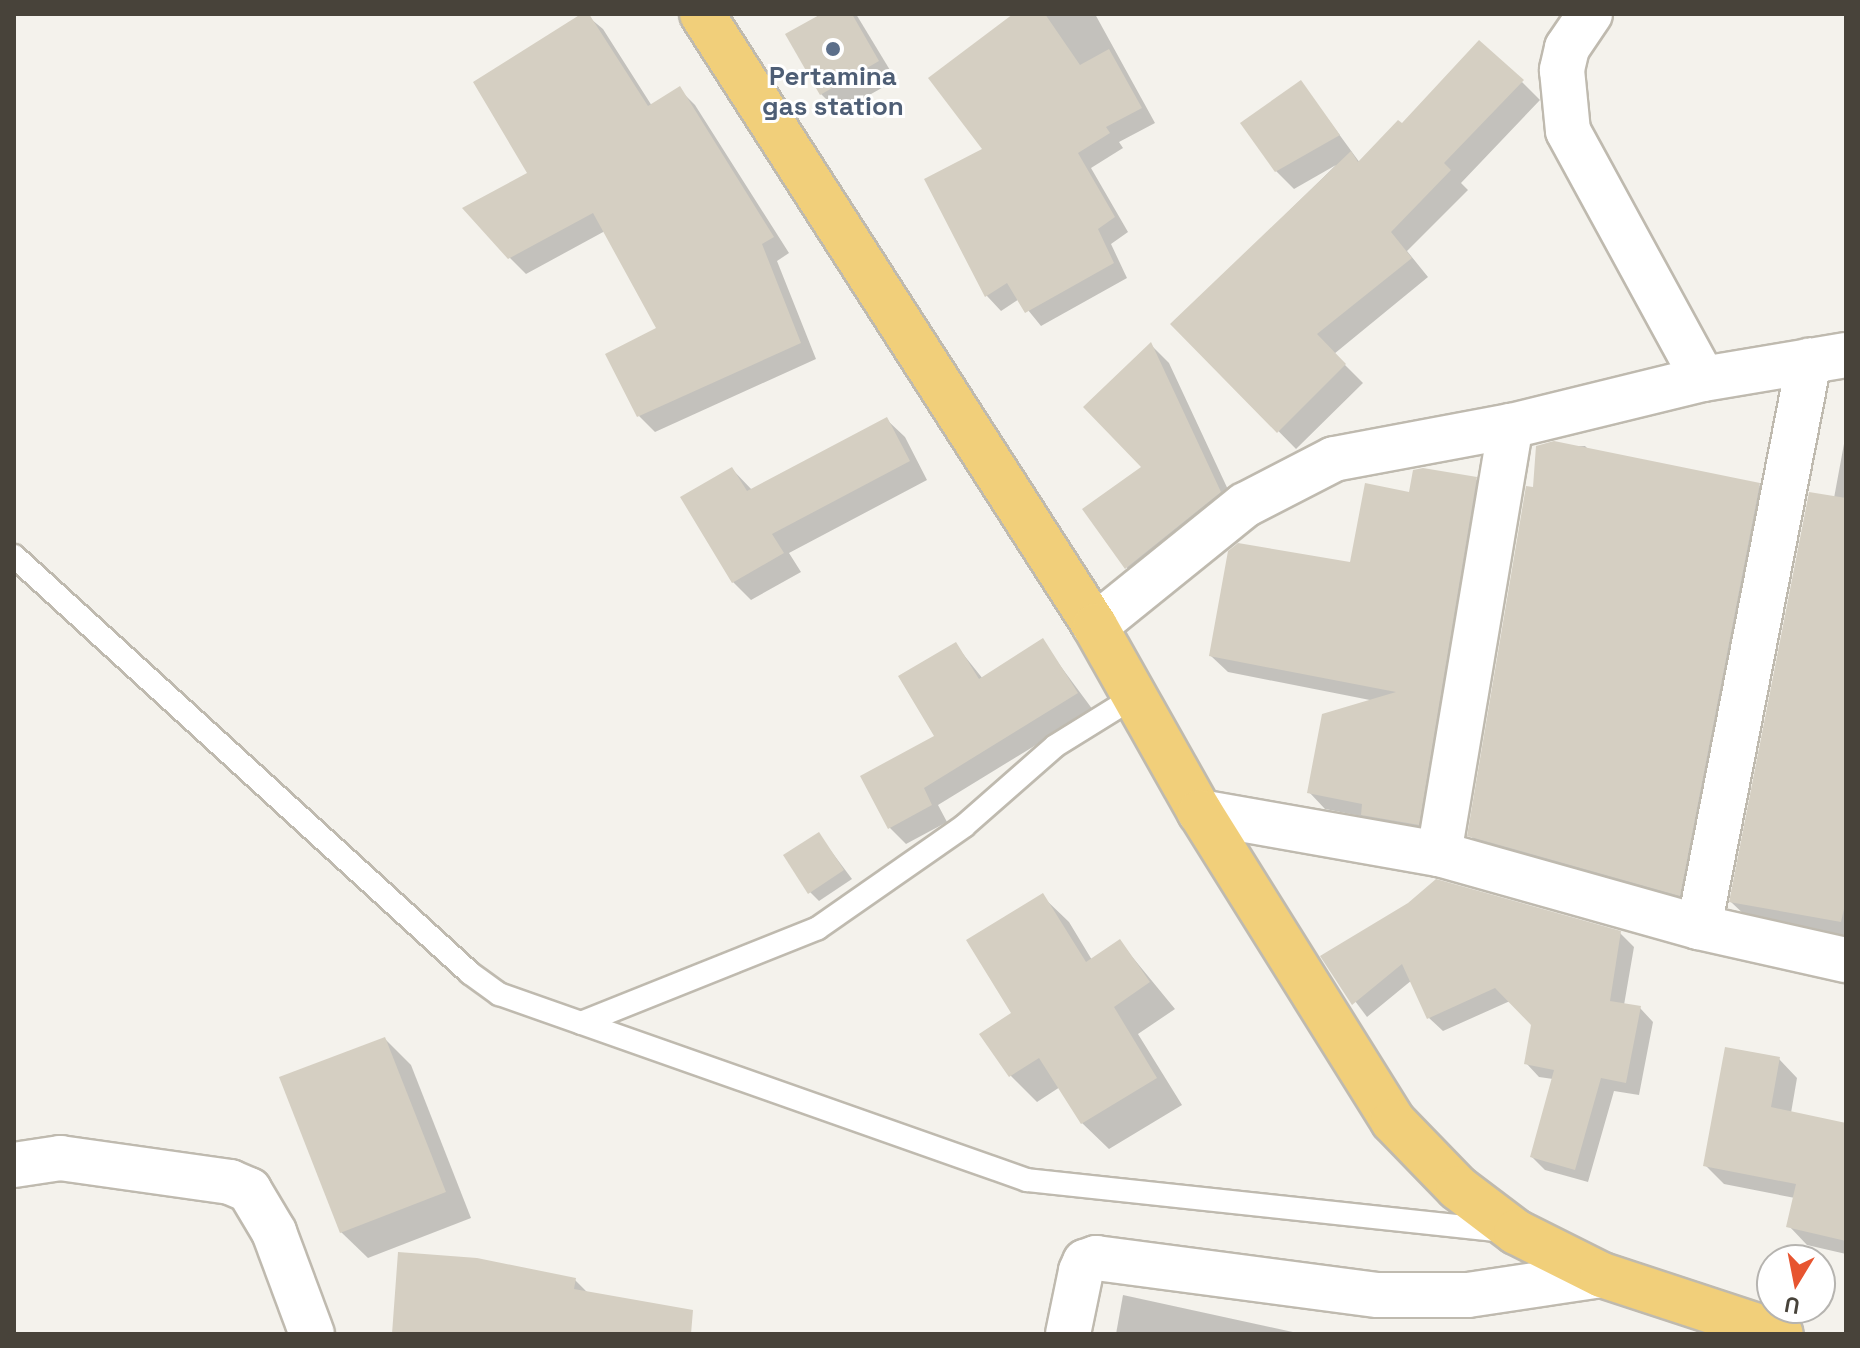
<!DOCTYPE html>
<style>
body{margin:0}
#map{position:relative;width:1860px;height:1348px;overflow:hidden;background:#f4f2ec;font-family:"Space Grotesk",sans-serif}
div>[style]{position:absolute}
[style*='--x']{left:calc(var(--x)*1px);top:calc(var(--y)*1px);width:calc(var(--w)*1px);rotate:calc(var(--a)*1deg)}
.shadow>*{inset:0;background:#0003}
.building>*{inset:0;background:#d5cfc2}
.roads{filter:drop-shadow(2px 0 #bfbaaf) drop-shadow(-2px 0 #bfbaaf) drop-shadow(0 2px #bfbaaf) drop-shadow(0 -2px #bfbaaf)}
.lane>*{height:22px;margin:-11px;padding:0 11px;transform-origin:11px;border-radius:11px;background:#fff}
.street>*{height:44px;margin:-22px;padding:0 22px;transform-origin:22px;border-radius:22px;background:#fff}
.highway>*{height:44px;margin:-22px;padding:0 22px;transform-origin:22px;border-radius:22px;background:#f1cf7a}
.dots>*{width:22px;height:22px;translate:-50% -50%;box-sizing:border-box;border:4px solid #fff;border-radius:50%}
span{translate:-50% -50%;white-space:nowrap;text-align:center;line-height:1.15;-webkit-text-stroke:6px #fff;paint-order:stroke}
.service-label{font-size:26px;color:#4e5e75;font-weight:700}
.frame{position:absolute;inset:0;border:16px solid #48433a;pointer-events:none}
.north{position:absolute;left:1756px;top:1244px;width:80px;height:80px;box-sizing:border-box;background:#fff;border:2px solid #b6b4b0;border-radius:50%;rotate:190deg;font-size:22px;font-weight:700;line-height:32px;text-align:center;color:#48433a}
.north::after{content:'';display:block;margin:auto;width:28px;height:36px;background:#e75530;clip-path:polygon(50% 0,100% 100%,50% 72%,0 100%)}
</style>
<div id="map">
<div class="shadow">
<div style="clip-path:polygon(585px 14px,603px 29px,652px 106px,679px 89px,695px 105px,789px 253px,777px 261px,816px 359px,655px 432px,639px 416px,659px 329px,605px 231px,526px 274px,509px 257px,530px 174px)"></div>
<div style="clip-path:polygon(817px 14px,856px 14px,896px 80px,839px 112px,821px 94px)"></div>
<div style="clip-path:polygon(1018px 14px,1095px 14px,1155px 123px,1119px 142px,1123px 148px,1091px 168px,1128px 232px,1111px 244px,1127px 278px,1041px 326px,1019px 299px,1001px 311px,987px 296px,927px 180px,985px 149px)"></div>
<div style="clip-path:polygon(1301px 82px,1360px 163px,1402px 125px,1522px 82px,1540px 100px,1461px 183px,1468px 190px,1407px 251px,1428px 277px,1334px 354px,1363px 383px,1296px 449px,1173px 324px,1336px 165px,1294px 189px,1276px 171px)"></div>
<div style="clip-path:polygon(1151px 345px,1169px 363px,1238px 511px,1145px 586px,1127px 568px,1144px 467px)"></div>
<div style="clip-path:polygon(886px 419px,905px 437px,927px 480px,789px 553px,801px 572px,751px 600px,733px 582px,732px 469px,752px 490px)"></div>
<div style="clip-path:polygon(1846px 433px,1846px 941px,1749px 919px,1731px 902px,1834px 498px)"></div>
<div style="clip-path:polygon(1585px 446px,1591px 452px,1759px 485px,1775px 501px,1696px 911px,1486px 852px,1470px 835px,1535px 490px,1538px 448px)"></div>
<div style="clip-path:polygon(1476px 479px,1492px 496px,1434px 840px,1379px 831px,1366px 817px,1325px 809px,1309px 792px,1375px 701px,1228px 672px,1211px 656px,1352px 565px,1410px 494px)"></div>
<div style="clip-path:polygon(1042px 641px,1093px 710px,938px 805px,947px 822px,906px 844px,890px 828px,862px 777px,937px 737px,955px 644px,983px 679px)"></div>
<div style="clip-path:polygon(819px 835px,852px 879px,819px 901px,810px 892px)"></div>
<div style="clip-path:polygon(1042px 896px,1069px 922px,1092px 960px,1120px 942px,1175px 1009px,1138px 1034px,1182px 1105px,1109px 1149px,1082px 1123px,1060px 1087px,1037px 1102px,1011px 1076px,1014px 1014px)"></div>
<div style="clip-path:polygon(1620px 933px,1634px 947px,1624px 1005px,1640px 1008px,1653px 1022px,1639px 1095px,1614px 1091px,1588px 1182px,1545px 1170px,1532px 1157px,1553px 1079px,1539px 1077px,1526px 1063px,1533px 1025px,1510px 1001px,1443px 1031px,1429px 1018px,1412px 980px,1367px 1017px,1322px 957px)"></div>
<div style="clip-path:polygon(385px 1039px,411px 1065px,471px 1218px,368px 1258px,341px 1232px)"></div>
<div style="clip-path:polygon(1779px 1059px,1797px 1078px,1791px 1113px,1846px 1125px,1846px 1254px,1807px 1245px,1789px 1226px,1795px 1198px,1724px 1184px,1706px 1166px)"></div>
<div style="clip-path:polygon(575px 1280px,589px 1294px,682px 1334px,394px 1334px)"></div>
<div style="clip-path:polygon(1123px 1295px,1302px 1334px,1116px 1334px)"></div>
</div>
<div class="building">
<div style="clip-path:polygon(581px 14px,589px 14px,648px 106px,680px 86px,774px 237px,762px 244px,801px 343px,637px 417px,605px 354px,656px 328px,593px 213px,508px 259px,462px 208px,527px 173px,473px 82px)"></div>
<div style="clip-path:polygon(821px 14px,852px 14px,879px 61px,820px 95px,785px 34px)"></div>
<div style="clip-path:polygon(1013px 14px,1045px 14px,1080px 65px,1109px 49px,1142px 108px,1106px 127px,1110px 133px,1078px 153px,1115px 217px,1098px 229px,1114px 263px,1025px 313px,1007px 283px,985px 297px,924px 179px,982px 149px,928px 78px)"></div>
<div style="clip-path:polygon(1479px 40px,1524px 80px,1444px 163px,1451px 170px,1391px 232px,1412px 258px,1317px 334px,1346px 364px,1277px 433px,1170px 324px,1351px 151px,1358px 162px,1398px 120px,1402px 123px)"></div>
<div style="clip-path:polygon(1301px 80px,1340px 135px,1275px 172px,1240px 123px)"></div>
<div style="clip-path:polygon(1151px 342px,1221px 492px,1125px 569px,1082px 509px,1141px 467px,1083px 407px)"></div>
<div style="clip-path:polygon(887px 417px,910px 461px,772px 534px,784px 553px,732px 583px,680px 497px,732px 467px,747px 491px)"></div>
<div style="clip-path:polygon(1554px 441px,1760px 483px,1680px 896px,1467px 836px,1526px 486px,1533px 487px,1536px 446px)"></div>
<div style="clip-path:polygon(1423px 468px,1477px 477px,1419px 825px,1361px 815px,1362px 804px,1307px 793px,1322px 714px,1396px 692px,1209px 656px,1228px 551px,1238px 543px,1350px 562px,1365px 483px,1409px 492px,1413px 470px)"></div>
<div style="clip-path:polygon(1809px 492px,1846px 498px,1846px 900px,1841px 922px,1729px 902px)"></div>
<div style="clip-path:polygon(1043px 638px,1078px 693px,924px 788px,932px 805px,888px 829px,860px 776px,934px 736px,898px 676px,956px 642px,979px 679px)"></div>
<div style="clip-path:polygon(819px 832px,844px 870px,808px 894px,783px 855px)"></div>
<div style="clip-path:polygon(1436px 879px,1621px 931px,1610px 1001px,1641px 1006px,1626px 1083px,1601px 1078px,1575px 1170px,1530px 1157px,1554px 1070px,1524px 1064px,1531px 1025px,1495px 988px,1427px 1019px,1402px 964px,1352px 1005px,1320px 956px,1408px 903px)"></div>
<div style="clip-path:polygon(1043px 893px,1086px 962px,1120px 939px,1150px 982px,1114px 1007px,1157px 1078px,1081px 1124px,1039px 1058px,1009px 1077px,979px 1034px,1011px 1013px,966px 940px)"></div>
<div style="clip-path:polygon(385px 1037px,446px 1192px,340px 1233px,279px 1077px)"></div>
<div style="clip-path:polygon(1725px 1047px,1780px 1057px,1771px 1107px,1846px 1123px,1846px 1241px,1786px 1227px,1796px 1184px,1703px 1166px)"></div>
<div style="clip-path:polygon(398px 1252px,477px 1258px,576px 1278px,574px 1289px,693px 1310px,691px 1334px,392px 1334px)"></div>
</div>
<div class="roads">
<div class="lane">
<div style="--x:14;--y:556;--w:618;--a:42.44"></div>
<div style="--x:470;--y:973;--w:36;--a:36"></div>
<div style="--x:499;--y:994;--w:560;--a:19.41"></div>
<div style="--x:1027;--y:1180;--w:479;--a:6.1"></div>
<div style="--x:581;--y:1023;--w:255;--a:-21.8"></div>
<div style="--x:818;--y:928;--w:178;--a:-34.9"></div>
<div style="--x:964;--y:826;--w:121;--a:-41.3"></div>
<div style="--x:1055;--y:746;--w:93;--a:-31.8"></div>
</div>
<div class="street">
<div style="--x:1590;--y:14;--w:41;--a:124.1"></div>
<div style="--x:1567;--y:48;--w:23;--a:103"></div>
<div style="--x:1562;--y:70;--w:61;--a:84.4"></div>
<div style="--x:1568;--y:131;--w:282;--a:61.4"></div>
<div style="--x:1095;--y:626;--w:193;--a:-38.9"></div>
<div style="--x:1245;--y:505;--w:100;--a:-27.3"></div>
<div style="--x:1334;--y:459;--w:180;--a:-10.6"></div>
<div style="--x:1511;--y:426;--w:198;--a:-13.8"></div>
<div style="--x:1703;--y:379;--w:145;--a:-9.5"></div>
<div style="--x:1200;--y:812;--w:243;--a:10"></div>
<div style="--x:1439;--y:854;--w:270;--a:15.7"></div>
<div style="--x:1699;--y:927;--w:151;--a:12.7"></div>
<div style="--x:1439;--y:854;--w:434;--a:-80.5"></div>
<div style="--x:1699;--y:927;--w:577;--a:-79"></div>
<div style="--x:14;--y:1165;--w:47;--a:-8.7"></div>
<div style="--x:60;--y:1158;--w:172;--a:8"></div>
<div style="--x:230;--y:1182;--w:21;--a:23"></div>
<div style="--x:249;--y:1190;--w:49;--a:59.2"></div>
<div style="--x:274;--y:1232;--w:109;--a:69.6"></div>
<div style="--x:1068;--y:1334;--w:64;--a:-78.3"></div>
<div style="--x:1081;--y:1271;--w:10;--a:-66"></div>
<div style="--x:1085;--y:1262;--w:12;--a:-20"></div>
<div style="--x:1096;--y:1258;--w:284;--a:7.5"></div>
<div style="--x:1378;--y:1295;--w:90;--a:0"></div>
<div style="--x:1468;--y:1295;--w:135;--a:-8.5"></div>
</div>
<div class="highway">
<div style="--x:702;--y:14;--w:727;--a:57.29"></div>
<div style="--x:1095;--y:626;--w:214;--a:60.6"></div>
<div style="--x:1200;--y:812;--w:364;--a:58"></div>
<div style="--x:1393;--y:1121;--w:93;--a:45.9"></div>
<div style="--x:1458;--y:1188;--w:73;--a:37.2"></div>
<div style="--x:1516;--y:1232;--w:96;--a:26.6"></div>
<div style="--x:1602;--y:1275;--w:188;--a:18.2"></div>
</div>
</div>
<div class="dots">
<div style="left:833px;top:49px;background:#5c6f8a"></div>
</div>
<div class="service-label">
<span style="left:833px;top:92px">Pertamina<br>gas station</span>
</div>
<div class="frame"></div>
<div class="north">U</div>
</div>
